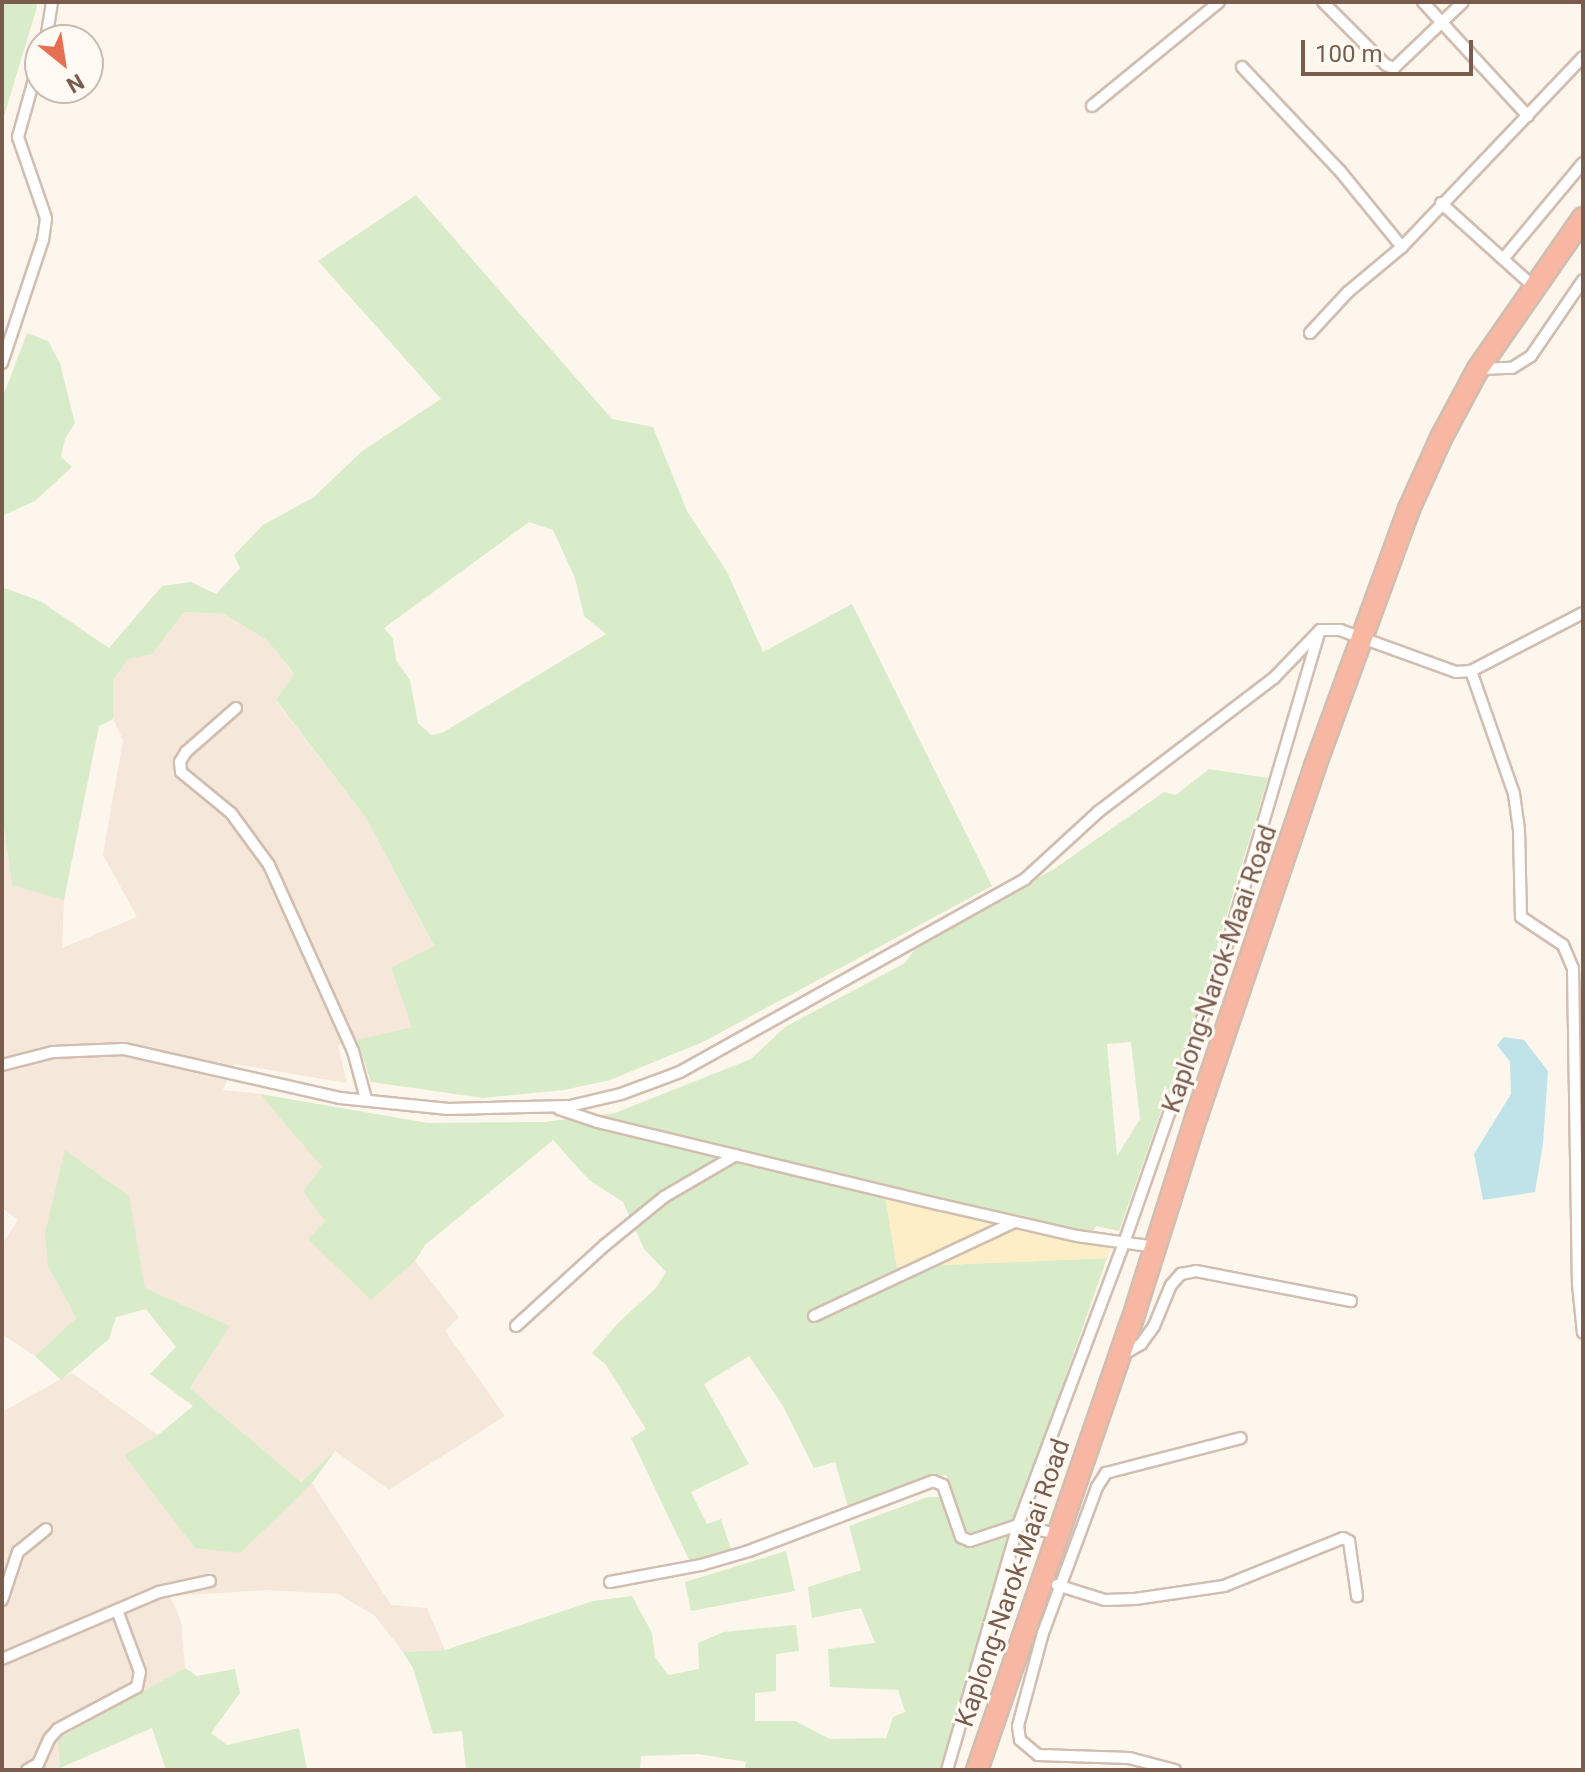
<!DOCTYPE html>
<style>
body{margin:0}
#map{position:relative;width:1585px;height:1772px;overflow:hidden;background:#fdf6ec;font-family:Roboto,sans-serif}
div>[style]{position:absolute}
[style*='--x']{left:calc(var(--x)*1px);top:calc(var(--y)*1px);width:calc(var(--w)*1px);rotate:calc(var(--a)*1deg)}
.residential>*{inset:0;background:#f5e8da}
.green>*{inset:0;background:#d8ecc9}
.sand>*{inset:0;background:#fcefc7}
.water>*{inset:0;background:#bfe3e8}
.roads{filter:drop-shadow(2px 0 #d1beb0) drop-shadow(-2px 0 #d1beb0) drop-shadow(0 2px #d1beb0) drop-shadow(0 -2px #d1beb0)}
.street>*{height:10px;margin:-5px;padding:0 5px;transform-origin:5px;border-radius:5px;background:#fff}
.highway>*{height:20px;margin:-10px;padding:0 10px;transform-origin:10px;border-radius:10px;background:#f7b7a3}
span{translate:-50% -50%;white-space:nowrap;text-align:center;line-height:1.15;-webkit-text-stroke:6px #fffaf3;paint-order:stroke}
.street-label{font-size:26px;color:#7a5c4d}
.frame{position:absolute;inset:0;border:4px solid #7a5c4d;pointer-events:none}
.north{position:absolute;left:24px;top:24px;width:80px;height:80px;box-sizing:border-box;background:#fffaf3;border:2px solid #cabbb1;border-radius:50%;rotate:150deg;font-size:22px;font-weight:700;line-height:32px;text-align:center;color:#7a5c4d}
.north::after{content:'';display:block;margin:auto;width:28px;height:36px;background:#e76f51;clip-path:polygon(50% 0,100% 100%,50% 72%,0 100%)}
.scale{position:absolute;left:1301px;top:40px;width:172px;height:36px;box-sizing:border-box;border:4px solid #7a5c4d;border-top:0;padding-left:10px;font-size:24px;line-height:28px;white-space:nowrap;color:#7a5c4d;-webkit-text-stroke:6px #fffaf3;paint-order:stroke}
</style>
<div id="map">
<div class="residential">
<div style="clip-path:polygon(184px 612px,224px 614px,267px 640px,294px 675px,276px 701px,366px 818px,434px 947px,412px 1028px,338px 1045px,347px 1083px,234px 1064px,223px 1090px,260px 1094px,323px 1167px,325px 1221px,371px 1300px,415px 1261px,459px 1317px,445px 1331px,505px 1416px,389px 1490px,335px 1451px,301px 1482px,190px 1388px,230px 1326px,145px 1288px,48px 1266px,76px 1318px,35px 1356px,2px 1334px,2px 1244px,18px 1220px,2px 1208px,2px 813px,12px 884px,64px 900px,62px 948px,137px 917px,103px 855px,123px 740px,113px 719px,113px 680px,128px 659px,152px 654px)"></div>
<div style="clip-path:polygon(72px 1373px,158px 1435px,124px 1456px,242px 1552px,312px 1483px,391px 1605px,427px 1608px,445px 1650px,403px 1652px,374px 1615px,338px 1594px,268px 1590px,170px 1596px,181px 1621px,185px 1668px,59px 1739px,60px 1768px,2px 1770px,2px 1412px)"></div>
</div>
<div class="green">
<div style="clip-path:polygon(2px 2px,36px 2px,37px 7px,2px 123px)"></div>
<div style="clip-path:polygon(evenodd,416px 195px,612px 419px,653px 427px,687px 511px,727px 572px,763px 652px,852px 604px,992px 886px,703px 1042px,610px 1080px,564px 1090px,483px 1098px,371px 1082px,357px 1040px,412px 1027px,391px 968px,434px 946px,366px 818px,276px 700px,294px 674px,267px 640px,224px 614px,184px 612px,152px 654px,128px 659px,113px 680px,113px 719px,99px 726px,64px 900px,12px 885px,2px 813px,2px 587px,40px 601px,109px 648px,162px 586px,191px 582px,216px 594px,240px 568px,234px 555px,263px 525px,314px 497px,362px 451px,441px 399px,318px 261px,416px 195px,529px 522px,553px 530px,575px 578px,584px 616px,606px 634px,442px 733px,431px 735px,418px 723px,410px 680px,396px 660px,393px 639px,384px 628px,529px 522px)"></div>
<div style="clip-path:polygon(27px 333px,48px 341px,60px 363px,75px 423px,65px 439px,61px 457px,72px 467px,35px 501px,2px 516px,2px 399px)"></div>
<div style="clip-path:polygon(evenodd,1209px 769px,1268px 778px,1204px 990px,1119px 1231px,1096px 1226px,1086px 1242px,886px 1197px,897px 1267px,1107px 1258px,1015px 1521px,973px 1535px,966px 1532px,946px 1475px,849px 1510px,835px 1462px,814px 1468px,783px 1406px,749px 1356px,704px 1384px,749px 1464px,691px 1492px,707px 1524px,721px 1519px,731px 1550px,690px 1562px,631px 1438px,646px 1429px,606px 1365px,592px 1353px,618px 1323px,656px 1288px,666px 1272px,644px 1249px,623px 1202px,589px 1180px,553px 1140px,425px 1245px,415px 1261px,371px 1300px,308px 1239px,325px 1221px,303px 1191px,322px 1167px,260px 1094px,428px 1123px,544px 1122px,615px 1113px,751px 1059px,785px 1027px,905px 963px,917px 946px,1054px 869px,1164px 792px,1176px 795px,1209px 769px,1131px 1042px,1140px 1119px,1117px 1156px,1107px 1044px,1131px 1042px)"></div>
<div style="clip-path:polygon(65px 1150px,129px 1196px,145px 1288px,230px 1326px,190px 1388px,301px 1482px,335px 1451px,312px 1483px,241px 1553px,195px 1548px,124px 1455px,158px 1435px,193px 1406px,150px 1374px,176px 1347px,146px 1309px,116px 1317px,109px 1339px,61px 1380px,35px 1356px,76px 1318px,48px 1266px,45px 1233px)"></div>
<div style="clip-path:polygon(928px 1497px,941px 1497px,962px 1543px,974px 1548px,1009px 1536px,940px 1770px,744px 1770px,746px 1762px,698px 1754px,641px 1756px,640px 1770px,466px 1770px,462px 1731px,433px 1734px,413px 1668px,403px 1652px,445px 1650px,593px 1601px,632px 1596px,652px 1633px,655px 1657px,668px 1675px,699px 1669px,698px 1643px,724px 1632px,796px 1625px,799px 1651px,776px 1654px,776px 1691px,755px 1693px,755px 1721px,795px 1721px,830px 1739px,886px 1738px,893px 1717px,905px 1712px,898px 1690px,830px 1687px,828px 1649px,875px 1643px,861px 1608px,812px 1618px,808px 1587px,861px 1570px,849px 1526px)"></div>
<div style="clip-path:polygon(786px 1551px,795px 1591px,691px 1611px,685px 1582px)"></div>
<div style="clip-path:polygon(185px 1668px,197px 1676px,235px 1669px,240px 1693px,211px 1733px,227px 1745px,299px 1728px,307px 1770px,166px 1770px,152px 1728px,60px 1768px,58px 1739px)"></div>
</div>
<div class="sand">
<div style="clip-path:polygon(885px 1197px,1086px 1242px,1111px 1248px,1107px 1258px,897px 1267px)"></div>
</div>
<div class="water">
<div style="clip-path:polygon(1504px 1037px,1524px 1040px,1548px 1071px,1543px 1144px,1535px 1192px,1483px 1200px,1474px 1154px,1511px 1094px,1510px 1062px,1497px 1045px)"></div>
</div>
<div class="roads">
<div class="street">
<div style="--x:1323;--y:2;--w:89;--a:45"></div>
<div style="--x:1386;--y:65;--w:9;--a:21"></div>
<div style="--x:1394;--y:68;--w:95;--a:-43.7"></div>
<div style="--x:1423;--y:2;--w:155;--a:47.4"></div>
<div style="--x:46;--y:40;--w:38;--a:-81"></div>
<div style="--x:1242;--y:67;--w:143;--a:46.7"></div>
<div style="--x:1340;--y:171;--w:98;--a:50.8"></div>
<div style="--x:1092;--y:106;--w:164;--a:-39.3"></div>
<div style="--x:1441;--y:203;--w:124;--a:42.1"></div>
<div style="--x:1503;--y:259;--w:125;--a:-50.2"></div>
<div style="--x:1310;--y:333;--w:56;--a:-47.2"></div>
<div style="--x:1348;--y:292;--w:70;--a:-39.8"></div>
<div style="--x:1402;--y:247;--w:262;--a:-46.4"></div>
<div style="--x:2;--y:363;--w:130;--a:-71.6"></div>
<div style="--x:43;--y:240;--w:22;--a:-82"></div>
<div style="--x:46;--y:218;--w:86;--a:-109.1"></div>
<div style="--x:18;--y:137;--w:82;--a:-74.4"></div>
<div style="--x:1478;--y:369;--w:34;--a:-2"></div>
<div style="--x:1512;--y:368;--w:22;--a:-32"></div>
<div style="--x:1531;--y:356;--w:92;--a:-55.6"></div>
<div style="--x:1471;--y:671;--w:130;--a:70.7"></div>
<div style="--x:1514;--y:794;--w:36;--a:82"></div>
<div style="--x:1519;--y:830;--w:87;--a:88.7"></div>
<div style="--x:1521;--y:917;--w:50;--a:33.7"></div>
<div style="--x:1563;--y:945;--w:25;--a:67"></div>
<div style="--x:1573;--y:968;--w:316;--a:89.1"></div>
<div style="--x:1578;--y:1284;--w:49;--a:84.2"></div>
<div style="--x:236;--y:708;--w:67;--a:138.7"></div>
<div style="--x:186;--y:752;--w:12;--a:121"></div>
<div style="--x:180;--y:762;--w:10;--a:84"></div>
<div style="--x:181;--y:772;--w:65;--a:39.4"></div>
<div style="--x:231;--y:813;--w:64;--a:53.8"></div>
<div style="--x:269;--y:865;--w:204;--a:65.7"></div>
<div style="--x:353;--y:1051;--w:50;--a:74.8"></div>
<div style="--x:2;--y:1065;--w:53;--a:-14.3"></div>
<div style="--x:53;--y:1052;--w:71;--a:-2.4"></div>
<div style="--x:124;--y:1049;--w:221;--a:12.8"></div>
<div style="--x:340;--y:1098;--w:109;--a:5.8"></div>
<div style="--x:448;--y:1109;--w:122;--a:-1.4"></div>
<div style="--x:570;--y:1106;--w:52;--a:-13.2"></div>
<div style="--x:621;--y:1094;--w:63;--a:-20.4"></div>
<div style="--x:680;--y:1072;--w:395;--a:-29.2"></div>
<div style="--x:1025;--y:879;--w:99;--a:-42.5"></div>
<div style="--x:1098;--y:812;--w:221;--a:-37.3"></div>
<div style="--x:1274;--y:678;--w:66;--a:-46.2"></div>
<div style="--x:1320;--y:630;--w:20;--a:0"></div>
<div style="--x:1340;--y:630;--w:123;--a:19.9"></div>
<div style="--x:1456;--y:672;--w:15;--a:-4"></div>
<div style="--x:1471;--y:671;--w:126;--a:-27.4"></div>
<div style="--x:559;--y:1109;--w:41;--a:18.4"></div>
<div style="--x:598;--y:1122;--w:354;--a:13.6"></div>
<div style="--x:942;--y:1205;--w:139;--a:12.9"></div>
<div style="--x:1077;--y:1236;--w:80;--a:7.9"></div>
<div style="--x:814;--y:1316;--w:222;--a:-25.1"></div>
<div style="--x:516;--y:1326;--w:120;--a:-42.3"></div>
<div style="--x:605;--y:1245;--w:76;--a:-39.1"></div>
<div style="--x:664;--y:1197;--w:83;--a:-30.3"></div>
<div style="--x:1124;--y:1354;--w:20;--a:-30"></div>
<div style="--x:1141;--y:1344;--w:22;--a:-54"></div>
<div style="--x:1154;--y:1326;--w:44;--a:-67.5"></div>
<div style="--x:1171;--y:1285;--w:15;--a:-48"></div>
<div style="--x:1181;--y:1274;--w:15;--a:-11"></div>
<div style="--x:1196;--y:1271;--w:158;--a:11"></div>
<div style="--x:610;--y:1582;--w:93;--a:-10.6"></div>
<div style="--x:701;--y:1565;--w:50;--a:-16.3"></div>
<div style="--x:749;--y:1551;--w:197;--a:-20.8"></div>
<div style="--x:933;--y:1481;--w:11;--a:22"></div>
<div style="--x:943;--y:1485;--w:55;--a:70.9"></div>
<div style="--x:961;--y:1537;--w:10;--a:24"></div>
<div style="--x:970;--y:1541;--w:51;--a:-18.4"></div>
<div style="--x:1018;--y:1525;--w:40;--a:13"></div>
<div style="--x:1057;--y:1585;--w:50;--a:17.4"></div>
<div style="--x:1105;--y:1600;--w:30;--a:-2"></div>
<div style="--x:1135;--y:1599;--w:90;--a:-8.3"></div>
<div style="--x:1224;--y:1586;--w:128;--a:-22"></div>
<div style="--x:1343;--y:1538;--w:7;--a:27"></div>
<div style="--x:1349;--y:1541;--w:56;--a:81.7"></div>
<div style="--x:2;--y:1600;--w:51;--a:-71.6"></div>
<div style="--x:18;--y:1552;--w:36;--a:-39"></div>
<div style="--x:2;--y:1659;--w:171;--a:-23.1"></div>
<div style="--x:159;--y:1592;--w:52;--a:-12.2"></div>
<div style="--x:27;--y:1770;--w:13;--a:-29"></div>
<div style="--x:38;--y:1764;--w:27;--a:-66"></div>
<div style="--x:49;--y:1739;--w:13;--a:-48"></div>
<div style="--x:58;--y:1729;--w:89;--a:-28"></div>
<div style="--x:137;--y:1687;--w:15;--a:-79"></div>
<div style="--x:140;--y:1672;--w:66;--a:-110.4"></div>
<div style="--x:947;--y:1770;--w:255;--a:-73.8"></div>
<div style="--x:1018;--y:1525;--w:301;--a:-69.4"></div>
<div style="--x:1124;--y:1243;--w:301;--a:-70.8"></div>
<div style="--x:1223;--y:959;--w:341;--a:-73.6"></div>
<div style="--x:1175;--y:1770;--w:48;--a:-165.4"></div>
<div style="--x:1129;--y:1758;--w:91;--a:-178.1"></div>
<div style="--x:1038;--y:1755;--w:23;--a:-140"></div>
<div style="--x:1020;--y:1740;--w:14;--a:-98"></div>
<div style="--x:1018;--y:1726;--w:96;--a:-75"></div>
<div style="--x:1043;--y:1633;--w:156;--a:-69.7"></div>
<div style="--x:1097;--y:1487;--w:17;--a:-57"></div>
<div style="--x:1106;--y:1473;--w:139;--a:-14.5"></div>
</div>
<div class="highway">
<div style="--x:977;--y:1770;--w:472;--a:-71"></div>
<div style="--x:1131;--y:1324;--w:219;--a:-72.5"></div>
<div style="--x:1197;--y:1115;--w:368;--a:-71.3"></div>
<div style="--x:1315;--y:766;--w:274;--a:-69.9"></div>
<div style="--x:1409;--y:509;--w:78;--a:-65.7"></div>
<div style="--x:1441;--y:438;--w:78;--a:-61.8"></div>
<div style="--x:1478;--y:369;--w:184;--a:-55.2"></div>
</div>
</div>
<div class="street-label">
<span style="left:1220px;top:969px;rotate:-71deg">Kaplong-Narok-Maai Road</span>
<span style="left:1013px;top:1583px;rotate:-71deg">Kaplong-Narok-Maai Road</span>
</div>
<div class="frame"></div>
<div class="north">N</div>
<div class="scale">100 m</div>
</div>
